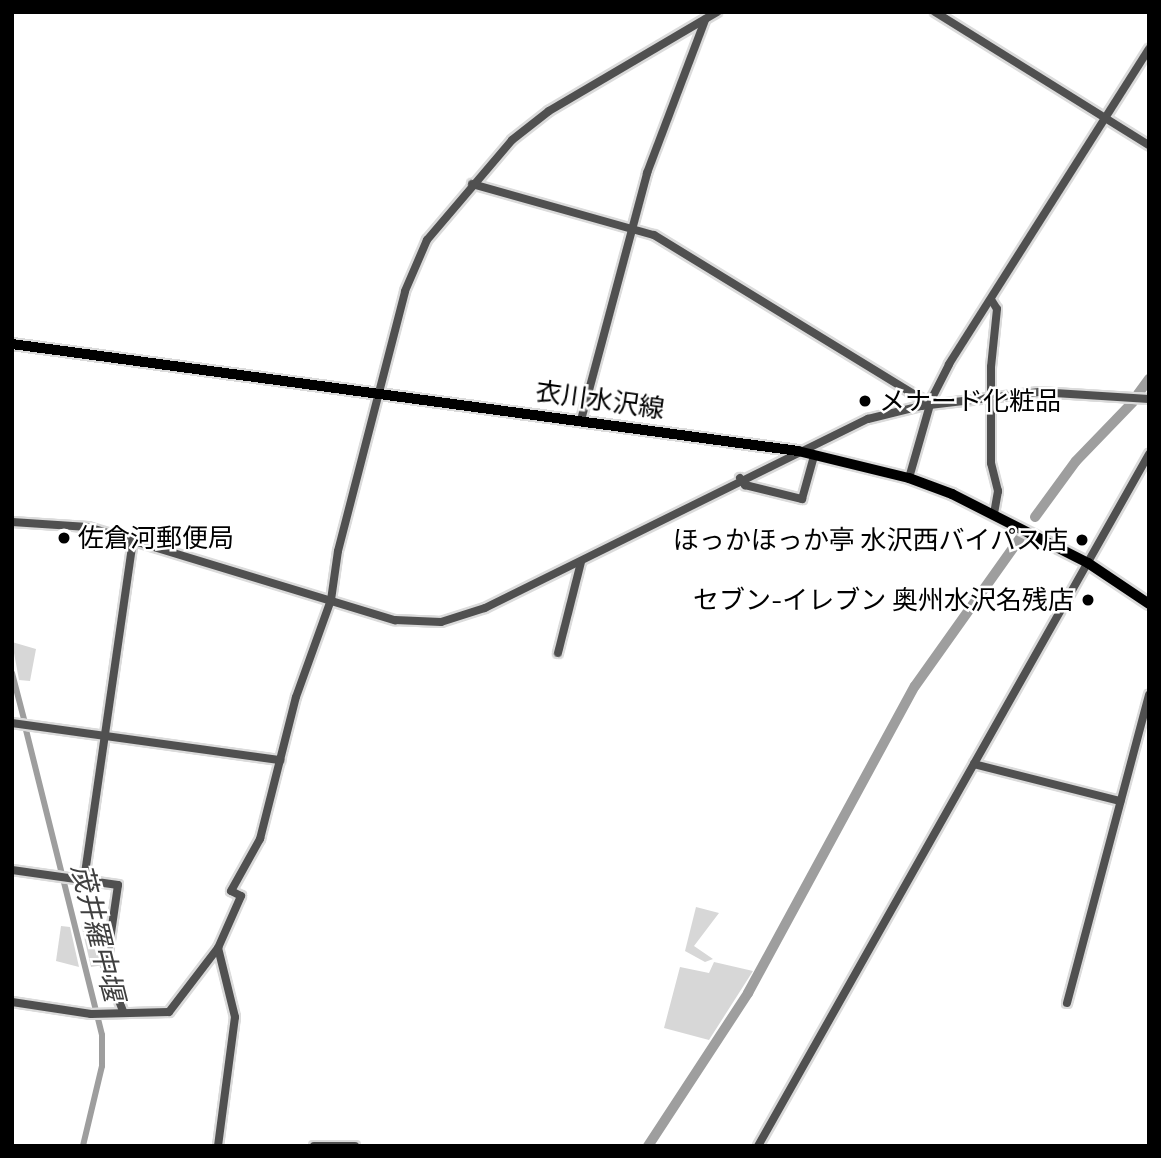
<!DOCTYPE html>
<meta charset="utf-8">
<style>
body{margin:0}
#map{position:relative;width:1161px;height:1158px;overflow:hidden;background:#fff;font-family:"Titillium Web","Noto Sans JP",sans-serif}
div>[style]{position:absolute}
[style*='--x']{left:calc(var(--x)*1px);top:calc(var(--y)*1px);width:calc(var(--w)*1px);rotate:calc(var(--a)*1deg)}
.green>*{inset:0;background:#d7d7d7}
.canal>*{height:6px;margin:-3px;padding:0 3px;transform-origin:3px;border-radius:3px;background:#9e9e9e}
.river>*{height:10px;margin:-5px;padding:0 5px;transform-origin:5px;border-radius:5px;background:#9e9e9e}
.roads{filter:drop-shadow(2px 0 #dbdbdb) drop-shadow(-2px 0 #dbdbdb) drop-shadow(0 2px #dbdbdb) drop-shadow(0 -2px #dbdbdb)}
.minor>*{height:8px;margin:-4px;padding:0 4px;transform-origin:4px;border-radius:4px;background:#505050}
.major>*{height:10px;margin:-5px;padding:0 5px;transform-origin:5px;border-radius:5px;background:#000}
.dots>*{width:19px;height:19px;translate:-50% -50%;box-sizing:border-box;border:4px solid #fff;border-radius:50%}
span{translate:-50% -50%;white-space:nowrap;text-align:center;line-height:1.15;-webkit-text-stroke:5px #fff;paint-order:stroke}
.street-label{font-size:26px;color:#000}
.poi-label{font-size:26px;color:#000}
.left{translate:0 -50%;text-align:left}
.right{translate:-100% -50%;text-align:right}
.water-label{font-size:28px;color:#3f3f3f;font-style:italic}
.frame{position:absolute;inset:0;border:14px solid #000;pointer-events:none}
</style>
<div id="map">
<div class="green">
<div style="clip-path:polygon(12px 642px,36px 649px,30px 681px,19px 680px)"></div>
<div style="clip-path:polygon(696px 907px,719px 913px,694px 946px,713px 959px,705px 962px,685px 951px)"></div>
<div style="clip-path:polygon(81px 924px,109px 928px,104px 965px,91px 967px)"></div>
<div style="clip-path:polygon(61px 926px,70px 927px,79px 967px,56px 961px)"></div>
<div style="clip-path:polygon(714px 962px,753px 971px,709px 1040px,664px 1028px,680px 967px,709px 973px)"></div>
</div>
<div class="canal">
<div style="--x:12;--y:673;--w:48;--a:75.4"></div>
<div style="--x:26;--y:730;--w:314;--a:76"></div>
<div style="--x:102;--y:1035;--w:31;--a:90"></div>
<div style="--x:102;--y:1066;--w:82;--a:103.4"></div>
</div>
<div class="river">
<div style="--x:1138;--y:394;--w:19;--a:-54"></div>
<div style="--x:1035;--y:517;--w:69;--a:-53.8"></div>
<div style="--x:1076;--y:461;--w:82;--a:-46"></div>
<div style="--x:648;--y:1146;--w:183;--a:-56.8"></div>
<div style="--x:748;--y:993;--w:349;--a:-61.5"></div>
<div style="--x:915;--y:686;--w:181;--a:-54.6"></div>
</div>
<div class="roads">
<div class="minor">
<div style="--x:935;--y:12;--w:252;--a:31.9"></div>
<div style="--x:472;--y:184;--w:189;--a:15.7"></div>
<div style="--x:654;--y:235;--w:312;--a:31.5"></div>
<div style="--x:920;--y:398;--w:8;--a:83"></div>
<div style="--x:992;--y:301;--w:9;--a:58"></div>
<div style="--x:997;--y:309;--w:58;--a:95.9"></div>
<div style="--x:991;--y:367;--w:96;--a:90"></div>
<div style="--x:991;--y:463;--w:29;--a:76"></div>
<div style="--x:998;--y:491;--w:23;--a:100"></div>
<div style="--x:581;--y:420;--w:256;--a:-75"></div>
<div style="--x:647;--y:173;--w:164;--a:-69.2"></div>
<div style="--x:740;--y:478;--w:9;--a:54"></div>
<div style="--x:745;--y:485;--w:59;--a:13.8"></div>
<div style="--x:802;--y:499;--w:45;--a:-74.4"></div>
<div style="--x:909;--y:478;--w:83;--a:-74"></div>
<div style="--x:932;--y:398;--w:38;--a:-63"></div>
<div style="--x:949;--y:364;--w:373;--a:-57.6"></div>
<div style="--x:12;--y:522;--w:76;--a:3.8"></div>
<div style="--x:88;--y:527;--w:321;--a:16.9"></div>
<div style="--x:395;--y:620;--w:46;--a:2.5"></div>
<div style="--x:441;--y:622;--w:46;--a:-17.7"></div>
<div style="--x:485;--y:608;--w:427;--a:-26.3"></div>
<div style="--x:868;--y:419;--w:55;--a:-13.8"></div>
<div style="--x:921;--y:406;--w:119;--a:-6.8"></div>
<div style="--x:1039;--y:392;--w:110;--a:3.6"></div>
<div style="--x:558;--y:653;--w:94;--a:-75.8"></div>
<div style="--x:12;--y:723;--w:271;--a:7.9"></div>
<div style="--x:974;--y:764;--w:151;--a:14.2"></div>
<div style="--x:12;--y:870;--w:107;--a:8.1"></div>
<div style="--x:118;--y:885;--w:83;--a:98.3"></div>
<div style="--x:106;--y:967;--w:47;--a:68.9"></div>
<div style="--x:84;--y:880;--w:344;--a:-81.8"></div>
<div style="--x:12;--y:1002;--w:80;--a:8.6"></div>
<div style="--x:91;--y:1014;--w:78;--a:-1.5"></div>
<div style="--x:169;--y:1012;--w:81;--a:-52.6"></div>
<div style="--x:218;--y:948;--w:57;--a:-66.1"></div>
<div style="--x:241;--y:896;--w:11;--a:-153"></div>
<div style="--x:231;--y:891;--w:60;--a:-60.9"></div>
<div style="--x:260;--y:839;--w:146;--a:-75.8"></div>
<div style="--x:296;--y:697;--w:103;--a:-70.2"></div>
<div style="--x:331;--y:600;--w:49;--a:-81.9"></div>
<div style="--x:338;--y:551;--w:268;--a:-75.5"></div>
<div style="--x:405;--y:291;--w:56;--a:-66.7"></div>
<div style="--x:427;--y:240;--w:131;--a:-49.6"></div>
<div style="--x:512;--y:140;--w:47;--a:-38.1"></div>
<div style="--x:549;--y:111;--w:195;--a:-30.5"></div>
<div style="--x:1067;--y:1003;--w:319;--a:-75.1"></div>
<div style="--x:218;--y:1146;--w:130;--a:-82.5"></div>
<div style="--x:235;--y:1017;--w:71;--a:-103.8"></div>
<div style="--x:314;--y:1146;--w:41;--a:0"></div>
<div style="--x:758;--y:1146;--w:795;--a:-60.53"></div>
</div>
<div class="major">
<div style="--x:12;--y:344;--w:793;--a:7.75"></div>
<div style="--x:798;--y:451;--w:114;--a:13.7"></div>
<div style="--x:909;--y:478;--w:46;--a:20.4"></div>
<div style="--x:952;--y:494;--w:153;--a:26.9"></div>
<div style="--x:1088;--y:563;--w:73;--a:33.9"></div>
</div>
</div>
<div class="dots">
<div style="left:865px;top:401px;background:#000"></div>
<div style="left:64px;top:538px;background:#000"></div>
<div style="left:1082px;top:540px;background:#000"></div>
<div style="left:1088px;top:600px;background:#000"></div>
</div>
<div class="street-label">
<span style="left:600px;top:400px;rotate:8deg">衣川水沢線</span>
</div>
<div class="poi-label">
<span class="left" style="left:879px;top:401px">メナード化粧品</span>
<span class="left" style="left:78px;top:538px">佐倉河郵便局</span>
<span class="right" style="left:1068px;top:540px">ほっかほっか亭 水沢西バイパス店</span>
<span class="right" style="left:1074px;top:600px">セブン-イレブン 奥州水沢名残店</span>
</div>
<div class="water-label">
<span style="left:98px;top:932px;rotate:76deg">茂井羅中堰</span>
</div>
<div class="frame"></div>
</div>
